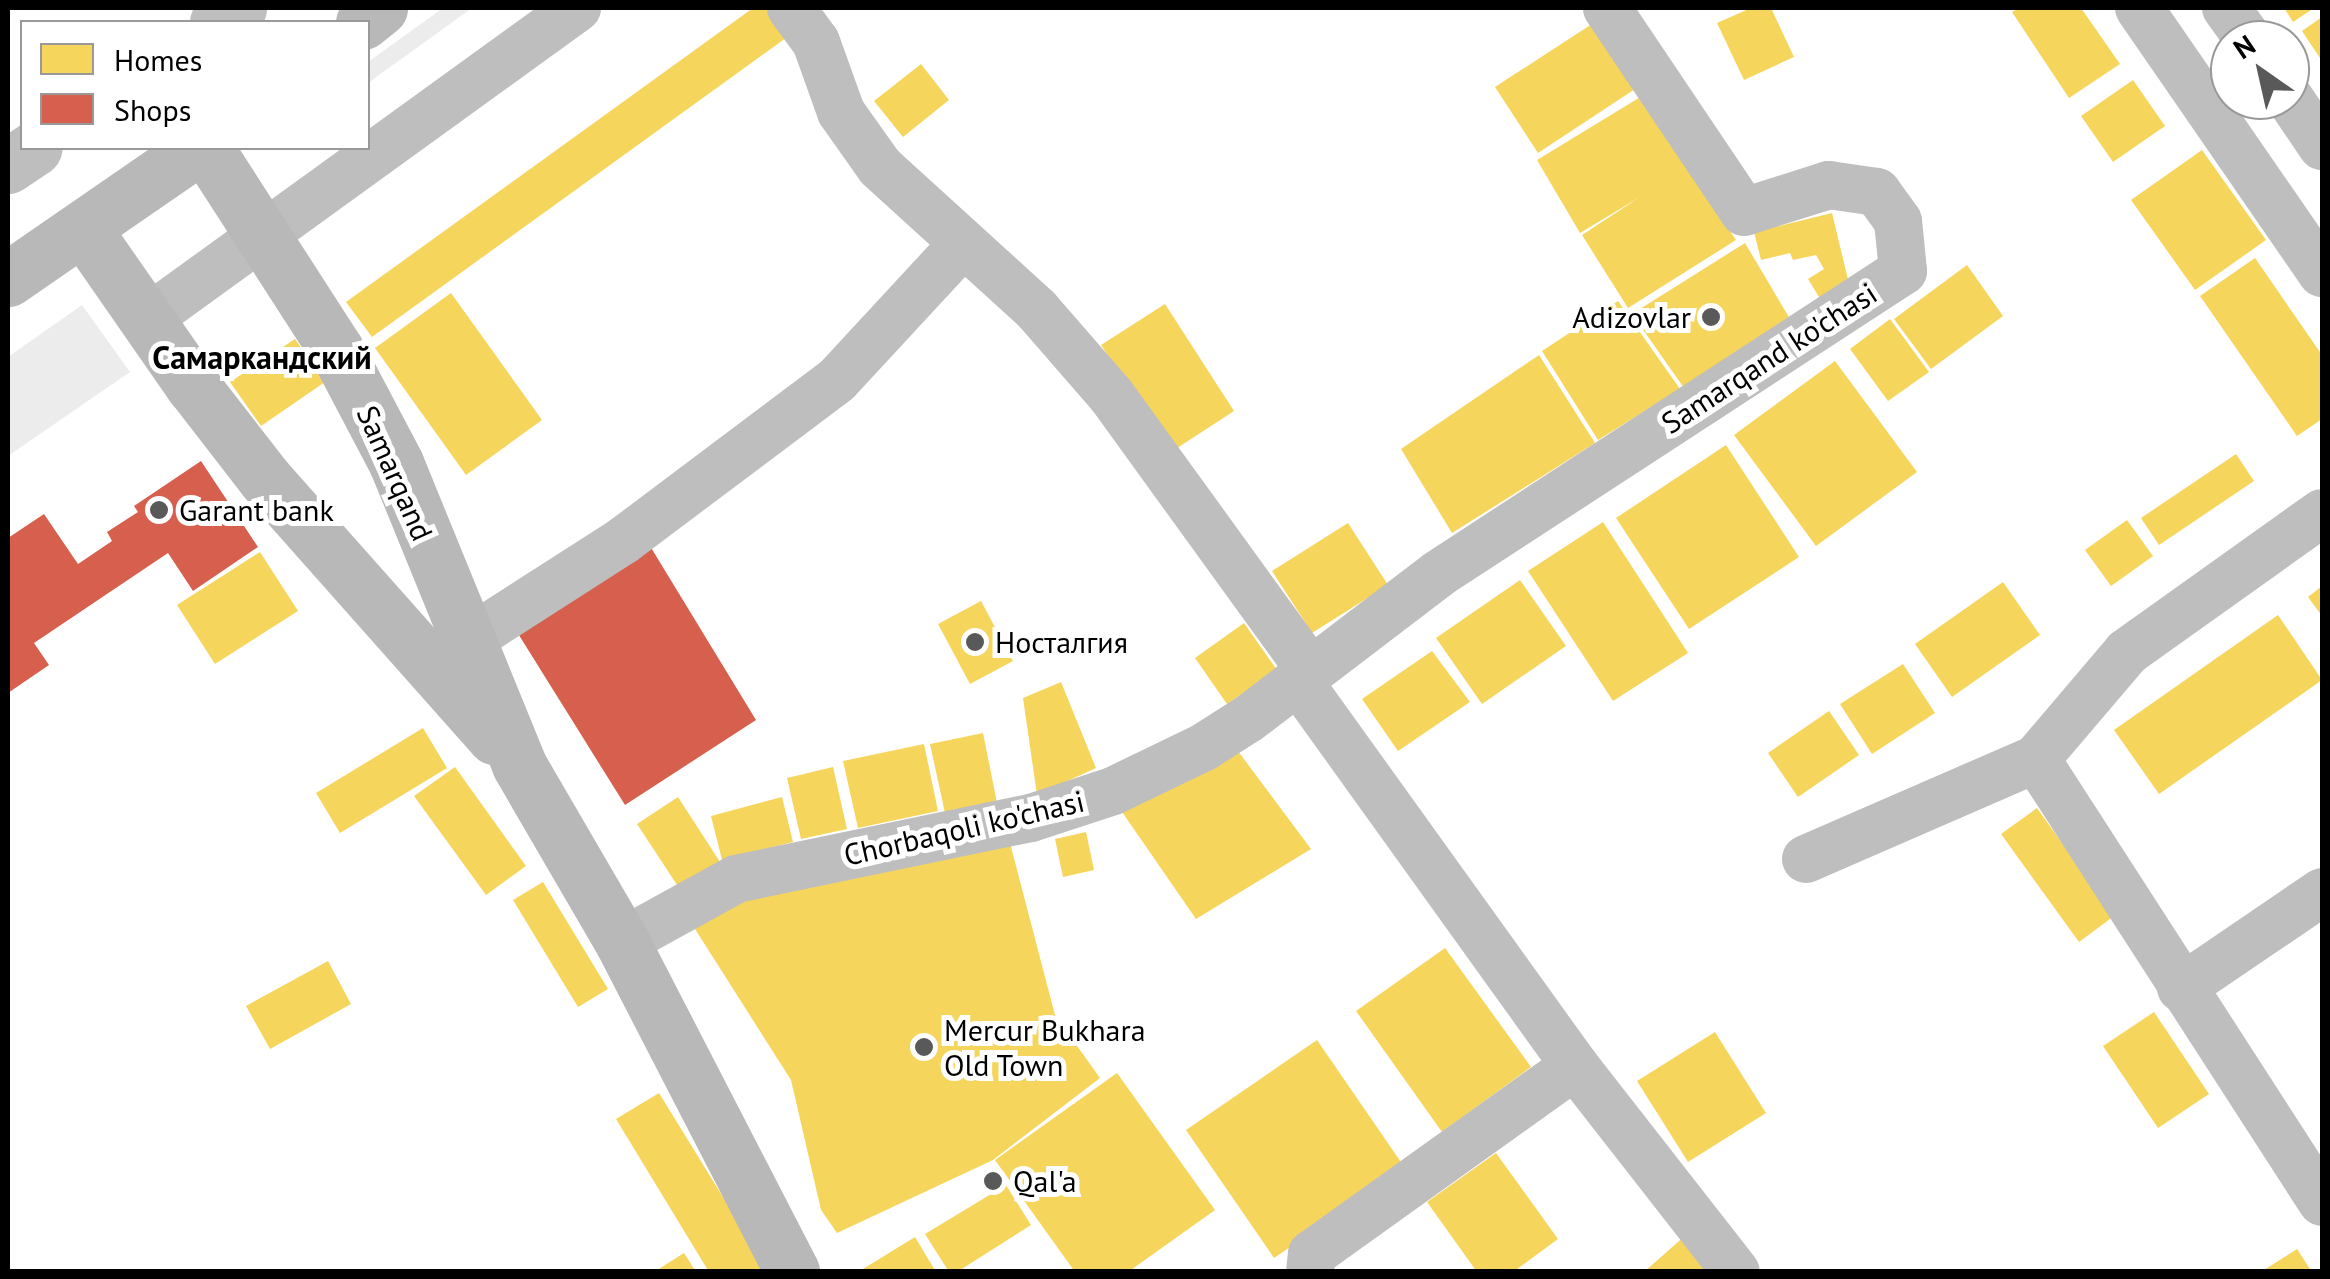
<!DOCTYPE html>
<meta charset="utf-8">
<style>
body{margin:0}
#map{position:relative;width:2330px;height:1279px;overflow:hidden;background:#fff;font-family:"PT Sans",sans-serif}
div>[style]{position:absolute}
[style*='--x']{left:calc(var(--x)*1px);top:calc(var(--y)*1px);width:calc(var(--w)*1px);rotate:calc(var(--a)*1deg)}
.green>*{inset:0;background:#ececec}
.homes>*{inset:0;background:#f6d55c}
.shops>*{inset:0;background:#d6604d}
.street>*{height:48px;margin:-24px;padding:0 24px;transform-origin:24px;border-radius:24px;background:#bebebe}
.secondary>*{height:55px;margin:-27.5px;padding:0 27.5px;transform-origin:27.5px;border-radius:27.5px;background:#b8b8b8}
.primary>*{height:55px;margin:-27.5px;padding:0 27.5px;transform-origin:27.5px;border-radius:27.5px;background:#bebebe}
.dots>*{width:28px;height:28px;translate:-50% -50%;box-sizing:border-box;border:5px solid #fff;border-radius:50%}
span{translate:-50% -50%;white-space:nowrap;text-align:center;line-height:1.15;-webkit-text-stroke:10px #fff;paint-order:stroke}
.poi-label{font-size:30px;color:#000}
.right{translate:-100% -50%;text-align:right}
.left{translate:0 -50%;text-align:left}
.street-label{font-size:30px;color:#000}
.neighbourhood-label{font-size:32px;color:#000;font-weight:700}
.frame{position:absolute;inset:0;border:10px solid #000;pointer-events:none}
.legend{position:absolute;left:20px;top:20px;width:350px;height:130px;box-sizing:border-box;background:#fff;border:2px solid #999;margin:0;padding:12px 18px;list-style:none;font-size:30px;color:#000}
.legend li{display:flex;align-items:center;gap:20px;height:50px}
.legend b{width:50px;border:2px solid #999}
.north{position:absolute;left:2210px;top:20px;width:100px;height:100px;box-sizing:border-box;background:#fff;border:2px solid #999;border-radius:50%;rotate:326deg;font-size:28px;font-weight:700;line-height:40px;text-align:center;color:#000}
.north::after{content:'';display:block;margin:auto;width:35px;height:45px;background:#595959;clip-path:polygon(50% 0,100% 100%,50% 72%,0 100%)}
</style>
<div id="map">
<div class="green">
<div style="clip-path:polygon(443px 8px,472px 8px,368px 83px,368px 62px)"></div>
<div style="clip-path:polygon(82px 305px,130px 372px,8px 456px,8px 357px)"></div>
</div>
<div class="homes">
<div style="clip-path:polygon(753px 8px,770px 8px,790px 35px,372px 337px,346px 302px)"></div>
<div style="clip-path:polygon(1751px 8px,1771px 8px,1794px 57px,1744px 80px,1717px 23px)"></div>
<div style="clip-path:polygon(2019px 8px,2081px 8px,2120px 64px,2069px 98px,2012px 12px)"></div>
<div style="clip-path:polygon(2284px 8px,2314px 8px,2293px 22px)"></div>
<div style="clip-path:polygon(2322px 17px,2322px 61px,2302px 31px)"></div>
<div style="clip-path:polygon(1595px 22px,1638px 87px,1538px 153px,1495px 87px)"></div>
<div style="clip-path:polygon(921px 64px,949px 100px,903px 137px,874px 101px)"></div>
<div style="clip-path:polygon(2133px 80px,2165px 126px,2113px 162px,2081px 116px)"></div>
<div style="clip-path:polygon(1647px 93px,1687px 167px,1736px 240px,1628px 308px,1582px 235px,1640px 197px,1580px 233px,1537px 160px)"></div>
<div style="clip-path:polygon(2202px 150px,2266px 240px,2195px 290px,2131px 200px)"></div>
<div style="clip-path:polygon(1832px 213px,1851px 292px,1824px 305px,1808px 279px,1824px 269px,1816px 255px,1793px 260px,1790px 253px,1761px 260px,1754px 232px)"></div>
<div style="clip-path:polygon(1745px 243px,1790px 319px,1684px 388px,1632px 314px)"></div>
<div style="clip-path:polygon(2255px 258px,2322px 355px,2322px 419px,2297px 436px,2200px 296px)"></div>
<div style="clip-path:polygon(1967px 265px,2003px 316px,1931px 369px,1894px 319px)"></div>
<div style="clip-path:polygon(451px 293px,542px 420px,466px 475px,375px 348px)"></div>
<div style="clip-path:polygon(1618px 301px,1680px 389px,1598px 440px,1542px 351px)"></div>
<div style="clip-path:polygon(1165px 304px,1234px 411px,1171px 452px,1101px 345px)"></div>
<div style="clip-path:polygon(1890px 319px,1929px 372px,1888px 401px,1850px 349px)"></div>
<div style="clip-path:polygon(295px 339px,325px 382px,261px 426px,230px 382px)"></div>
<div style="clip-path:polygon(1539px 355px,1595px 443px,1452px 533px,1401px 449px)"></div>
<div style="clip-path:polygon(1835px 361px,1917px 472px,1816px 546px,1734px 435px)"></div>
<div style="clip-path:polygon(1726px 445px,1799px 557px,1689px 629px,1616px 518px)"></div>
<div style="clip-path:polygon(2236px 454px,2254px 481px,2159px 545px,2141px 518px)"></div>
<div style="clip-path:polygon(2127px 520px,2153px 556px,2111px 586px,2085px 550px)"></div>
<div style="clip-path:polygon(1603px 522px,1688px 653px,1613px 701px,1528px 571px)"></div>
<div style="clip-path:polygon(1348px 523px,1388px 585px,1312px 633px,1272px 571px)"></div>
<div style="clip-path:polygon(260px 552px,298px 611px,215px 664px,177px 605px)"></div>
<div style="clip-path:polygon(1520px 580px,1566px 646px,1482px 704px,1436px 638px)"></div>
<div style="clip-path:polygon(2003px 582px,2040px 635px,1952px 697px,1915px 644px)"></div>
<div style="clip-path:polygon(2322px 586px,2322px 616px,2308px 597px)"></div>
<div style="clip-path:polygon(981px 601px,1013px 661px,970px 684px,938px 624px)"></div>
<div style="clip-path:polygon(2278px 615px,2322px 680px,2159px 794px,2114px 730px)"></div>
<div style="clip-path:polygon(1244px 623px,1277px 670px,1227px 704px,1195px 658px)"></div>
<div style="clip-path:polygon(1432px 651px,1470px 702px,1398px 751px,1362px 699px)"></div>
<div style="clip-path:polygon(1903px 664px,1935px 713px,1872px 754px,1840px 704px)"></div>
<div style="clip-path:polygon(1061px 682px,1096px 768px,1037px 795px,1023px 698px)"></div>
<div style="clip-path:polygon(1829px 711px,1859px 755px,1798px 797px,1768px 753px)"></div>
<div style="clip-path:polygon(423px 728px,447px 768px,340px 833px,316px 793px)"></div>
<div style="clip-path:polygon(983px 733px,997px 803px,945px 813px,930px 744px)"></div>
<div style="clip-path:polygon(924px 744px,938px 811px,858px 828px,843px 761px)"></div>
<div style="clip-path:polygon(1238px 751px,1311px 849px,1196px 919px,1120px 809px)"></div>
<div style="clip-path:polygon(455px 767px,526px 866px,486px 895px,414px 796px)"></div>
<div style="clip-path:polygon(833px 767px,847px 829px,801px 839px,787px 778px)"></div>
<div style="clip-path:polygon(678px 797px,720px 862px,679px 888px,637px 824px)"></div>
<div style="clip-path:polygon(782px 797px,793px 842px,722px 860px,711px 816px)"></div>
<div style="clip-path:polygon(2037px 808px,2114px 916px,2079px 942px,2001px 834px)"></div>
<div style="clip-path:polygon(1086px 832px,1094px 870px,1063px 877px,1055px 839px)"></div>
<div style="clip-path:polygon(1010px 843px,1055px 1015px,1100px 1078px,993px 1160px,837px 1233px,821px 1210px,791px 1080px,695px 929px,738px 900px)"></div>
<div style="clip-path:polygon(543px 882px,608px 989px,578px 1007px,513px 900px)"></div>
<div style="clip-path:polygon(1445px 948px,1531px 1067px,1442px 1132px,1356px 1011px)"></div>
<div style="clip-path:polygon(328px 961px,351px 1004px,270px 1049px,246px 1006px)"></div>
<div style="clip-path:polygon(2154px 1012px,2209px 1094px,2158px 1128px,2103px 1046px)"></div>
<div style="clip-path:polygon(1715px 1032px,1766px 1113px,1688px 1162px,1637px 1081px)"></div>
<div style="clip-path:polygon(1317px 1040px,1405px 1168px,1274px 1258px,1186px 1130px)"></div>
<div style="clip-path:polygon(1117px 1073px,1215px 1210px,1128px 1272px,1075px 1272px,995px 1160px)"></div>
<div style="clip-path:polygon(659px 1093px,766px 1267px,759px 1272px,709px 1272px,616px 1119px)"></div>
<div style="clip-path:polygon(1496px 1153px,1558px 1239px,1513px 1272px,1477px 1272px,1427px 1202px)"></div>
<div style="clip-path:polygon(1006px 1185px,1031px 1225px,957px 1272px,949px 1272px,925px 1234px)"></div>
<div style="clip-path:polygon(1687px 1234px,1715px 1272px,1644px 1272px)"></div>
<div style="clip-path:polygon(915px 1237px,936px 1272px,858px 1272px)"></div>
<div style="clip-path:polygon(2297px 1249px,2310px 1269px,2261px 1272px)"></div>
<div style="clip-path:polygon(684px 1253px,696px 1272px,654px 1272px)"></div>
</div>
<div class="shops">
<div style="clip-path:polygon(201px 461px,258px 547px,193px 591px,168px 553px,34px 643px,49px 665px,8px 693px,8px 538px,44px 514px,78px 564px,112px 541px,107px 532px,138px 512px,134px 506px)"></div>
<div style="clip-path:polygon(650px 546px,756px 720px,625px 805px,517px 632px)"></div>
</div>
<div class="street">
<div style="--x:791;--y:8;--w:42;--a:53.7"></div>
<div style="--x:816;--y:42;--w:74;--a:70.3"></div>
<div style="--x:841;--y:112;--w:67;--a:54.7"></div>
<div style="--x:880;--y:167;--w:212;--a:42.3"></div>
<div style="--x:1037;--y:310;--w:113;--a:49"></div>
<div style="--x:1111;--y:395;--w:339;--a:54.1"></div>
<div style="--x:2139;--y:8;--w:322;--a:55.4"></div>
<div style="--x:2226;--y:8;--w:39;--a:54"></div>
<div style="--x:2290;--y:99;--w:57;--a:55.8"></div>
<div style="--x:147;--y:319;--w:531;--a:-35.88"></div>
<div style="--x:470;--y:639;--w:183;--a:-32.7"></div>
<div style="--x:624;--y:540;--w:266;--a:-36.9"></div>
<div style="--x:837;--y:380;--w:185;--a:-47.2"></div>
<div style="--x:1299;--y:682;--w:473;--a:54.3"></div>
<div style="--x:1575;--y:1066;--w:261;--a:52"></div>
<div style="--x:2036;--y:759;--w:527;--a:57.15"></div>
<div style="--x:1806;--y:859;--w:251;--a:-23.5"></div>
<div style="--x:2036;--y:759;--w:140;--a:-49.6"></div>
<div style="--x:2127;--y:652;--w:239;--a:-35.5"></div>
<div style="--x:622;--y:942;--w:130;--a:-28.9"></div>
<div style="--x:736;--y:879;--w:301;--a:-11.7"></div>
<div style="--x:1031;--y:818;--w:86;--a:-18.2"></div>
<div style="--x:1113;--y:791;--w:101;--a:-25.8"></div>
<div style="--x:1204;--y:747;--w:52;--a:-32.5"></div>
<div style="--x:1248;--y:719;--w:239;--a:-37.3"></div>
<div style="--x:1438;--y:574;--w:555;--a:-33.09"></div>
<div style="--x:1903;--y:271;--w:50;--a:-95.7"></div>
<div style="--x:1898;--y:221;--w:36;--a:-126"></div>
<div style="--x:1877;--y:192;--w:49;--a:-171.7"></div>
<div style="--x:1829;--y:185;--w:89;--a:162.4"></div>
<div style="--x:1744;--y:212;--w:246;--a:-123.9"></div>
<div style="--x:2181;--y:988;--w:171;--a:-34.2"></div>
<div style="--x:1310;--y:1272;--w:18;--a:-84"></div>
<div style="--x:1312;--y:1254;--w:323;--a:-35.6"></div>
</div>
<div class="secondary">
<div style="--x:363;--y:22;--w:22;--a:-39"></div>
<div style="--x:206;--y:148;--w:242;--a:57.2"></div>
<div style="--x:337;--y:351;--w:127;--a:62.2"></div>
<div style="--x:396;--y:463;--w:326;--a:67.8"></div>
<div style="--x:519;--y:765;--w:205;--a:59.8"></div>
<div style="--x:622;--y:942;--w:371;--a:62.7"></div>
<div style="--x:83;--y:228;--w:193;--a:55.2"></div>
<div style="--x:193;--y:386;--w:119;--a:52.2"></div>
<div style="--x:266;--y:480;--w:344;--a:48.4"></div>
<div style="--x:8;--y:279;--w:231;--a:-34.6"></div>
</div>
<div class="primary">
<div style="--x:217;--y:22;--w:26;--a:-32"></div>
<div style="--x:8;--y:166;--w:32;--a:-34"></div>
</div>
<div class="dots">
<div style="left:1711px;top:317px;background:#595959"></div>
<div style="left:159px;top:510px;background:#595959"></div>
<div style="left:975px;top:642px;background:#595959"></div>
<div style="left:924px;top:1047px;background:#595959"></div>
<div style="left:993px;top:1181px;background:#595959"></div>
</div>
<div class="poi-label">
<span class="right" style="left:1691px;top:317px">Adizovlar</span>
<span class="left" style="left:179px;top:510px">Garant bank</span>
<span class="left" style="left:995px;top:642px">Носталгия</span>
<span class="left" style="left:944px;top:1047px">Mercur Bukhara<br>Old Town</span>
<span class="left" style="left:1013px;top:1181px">Qal'a</span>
</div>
<div class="street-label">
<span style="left:1769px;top:358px;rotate:-33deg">Samarqand ko'chasi</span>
<span style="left:395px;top:473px;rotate:66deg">Samarqand</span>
<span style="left:964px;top:828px;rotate:-13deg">Chorbaqoli ko'chasi</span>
</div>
<div class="neighbourhood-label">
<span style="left:262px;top:357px">Самаркандский</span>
</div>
<div class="frame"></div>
<ul class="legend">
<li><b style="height:28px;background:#f6d55c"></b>Homes</li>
<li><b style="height:28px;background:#d6604d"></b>Shops</li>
</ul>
<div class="north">N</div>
</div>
